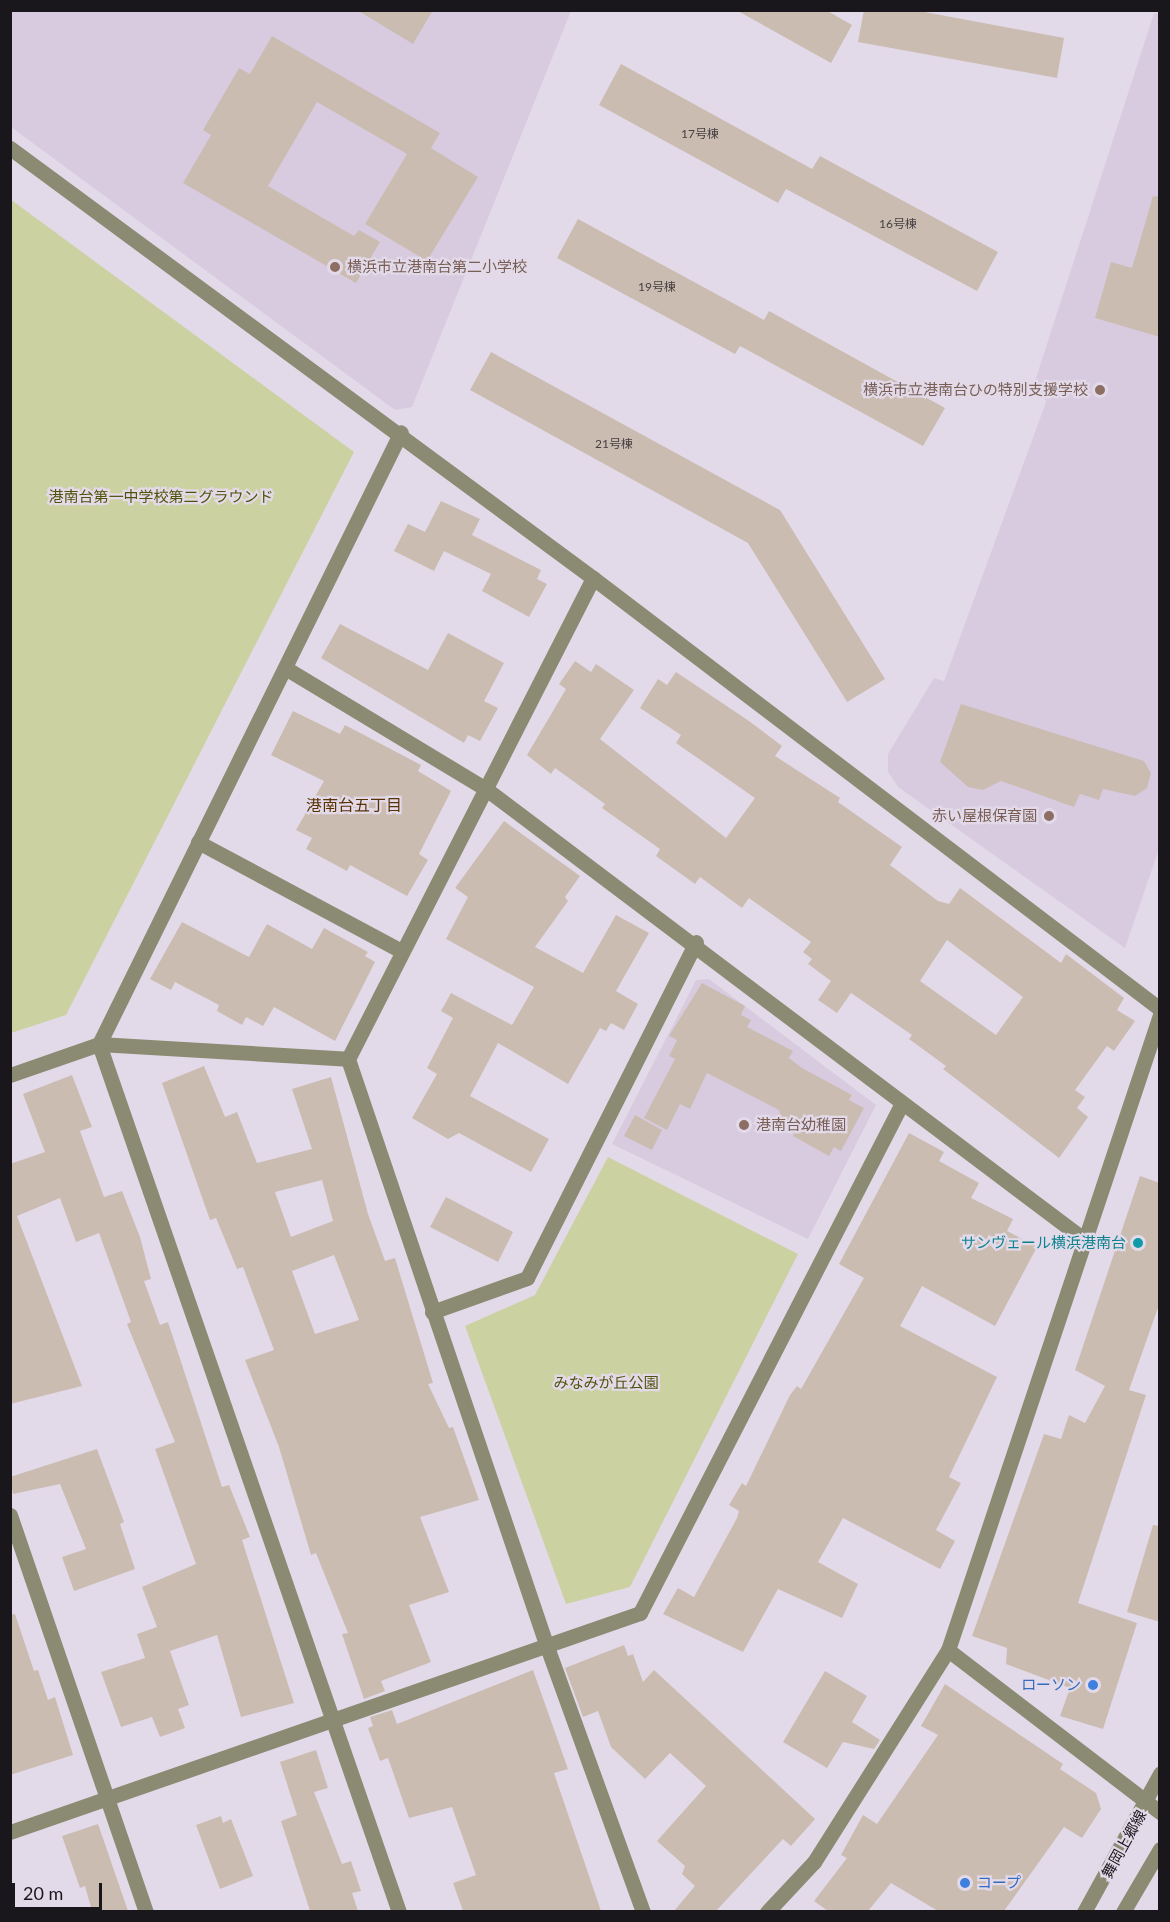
<!DOCTYPE html>
<meta charset="utf-8">
<style>
body{margin:0}
#map{position:relative;width:1170px;height:1922px;overflow:hidden;background:#e3dae9;font-family:Lato,"Noto Sans JP",sans-serif}
div>[style]{position:absolute}
[style*='--x']{left:calc(var(--x)*1px);top:calc(var(--y)*1px);width:calc(var(--w)*1px);rotate:calc(var(--a)*1deg)}
.built>*{inset:0;background:#d8cbe0}
.green>*{inset:0;background:#ccd1a2}
.building>*{inset:0;background:#cbbcb2}
.minor>*{height:15px;margin:-7.5px;padding:0 7.5px;transform-origin:7.5px;border-radius:7.5px;background:#8a8b72}
.tertiary>*{height:15px;margin:-7.5px;padding:0 7.5px;transform-origin:7.5px;border-radius:7.5px;background:#8a8b72}
.dots>*{width:16px;height:16px;translate:-50% -50%;box-sizing:border-box;border:3px solid #e3dae9;border-radius:50%}
span{translate:-50% -50%;white-space:nowrap;text-align:center;line-height:1.15;-webkit-text-stroke:4.5px #e3dae9;paint-order:stroke}
.number-label{font-size:12px;color:#464042}
.number-label span{-webkit-text-stroke-width:0}
.education-label{font-size:15px;color:#785e54}
.left{translate:0 -50%;text-align:left}
.right{translate:-100% -50%;text-align:right}
.park-label{font-size:15px;color:#50530a}
.culture-label{font-size:15px;color:#0d838f}
.shop-label{font-size:15px;color:#366cbe}
.street-label{font-size:15px;color:#1a171c}
.neighbourhood-label{font-size:16px;color:#593202}
.frame{position:absolute;inset:0;border:12px solid #1a171c;pointer-events:none}
.scale{position:absolute;left:12px;top:1883px;width:90px;height:27px;box-sizing:border-box;border:3px solid #1a171c;border-top:0;padding-left:8px;font-size:18px;line-height:21px;white-space:nowrap;color:#1a171c;-webkit-text-stroke:4px #e3dae9;paint-order:stroke}
</style>
<div id="map">
<div class="built">
<div style="clip-path:polygon(11px 11px,571px 11px,412px 407px,395px 410px,11px 127px)"></div>
<div style="clip-path:polygon(1154px 13px,1159px 14px,1160px 846px,1125px 948px,898px 787px,888px 772px,888px 754px,934px 678px,944px 681px,1046px 402px,1036px 378px)"></div>
<div style="clip-path:polygon(709px 979px,876px 1105px,808px 1239px,612px 1144px,696px 980px)"></div>
</div>
<div class="green">
<div style="clip-path:polygon(10px 199px,354px 452px,66px 1015px,11px 1033px)"></div>
<div style="clip-path:polygon(608px 1157px,798px 1254px,630px 1587px,566px 1604px,465px 1326px,535px 1295px)"></div>
</div>
<div class="building">
<div style="clip-path:polygon(357px 10px,433px 10px,413px 44px)"></div>
<div style="clip-path:polygon(736px 10px,826px 10px,852px 25px,831px 63px)"></div>
<div style="clip-path:polygon(864px 10px,914px 10px,1064px 38px,1057px 78px,858px 42px)"></div>
<div style="clip-path:polygon(272px 36px,440px 133px,431px 148px,478px 177px,427px 261px,365px 224px,407px 154px,317px 102px,268px 186px,354px 236px,359px 230px,380px 242px,356px 283px,183px 183px,211px 135px,203px 130px,239px 68px,250px 74px)"></div>
<div style="clip-path:polygon(621px 64px,812px 169px,820px 156px,998px 252px,977px 291px,786px 189px,778px 203px,599px 105px)"></div>
<div style="clip-path:polygon(1153px 196px,1160px 197px,1160px 337px,1095px 318px,1111px 262px,1132px 268px)"></div>
<div style="clip-path:polygon(578px 219px,764px 320px,769px 311px,945px 408px,923px 446px,740px 346px,735px 354px,557px 258px)"></div>
<div style="clip-path:polygon(491px 352px,780px 510px,885px 679px,847px 702px,748px 543px,470px 390px)"></div>
<div style="clip-path:polygon(441px 501px,480px 519px,472px 535px,541px 570px,537px 579px,547px 584px,529px 617px,482px 591px,491px 574px,444px 551px,434px 571px,394px 551px,408px 524px,425px 532px)"></div>
<div style="clip-path:polygon(340px 624px,428px 670px,448px 633px,504px 663px,484px 701px,498px 708px,480px 741px,468px 735px,464px 743px,321px 658px)"></div>
<div style="clip-path:polygon(evenodd,575px 661px,591px 672px,596px 664px,634px 690px,600px 739px,726px 838px,755px 798px,676px 743px,681px 735px,640px 708px,658px 679px,667px 685px,676px 672px,749px 721px,782px 746px,775px 756px,840px 798px,838px 802px,902px 847px,890px 865px,938px 901px,949px 904px,960px 888px,1061px 963px,1066px 954px,1124px 998px,1117px 1010px,1135px 1021px,1114px 1051px,1107px 1046px,1075px 1090px,1085px 1097px,1077px 1108px,1088px 1117px,1059px 1158px,943px 1069px,946px 1066px,909px 1039px,912px 1035px,851px 993px,837px 1013px,818px 1000px,831px 981px,808px 964px,812px 959px,803px 952px,811px 942px,749px 898px,742px 908px,700px 877px,695px 884px,656px 856px,660px 849px,602px 808px,605px 804px,555px 768px,551px 774px,527px 755px,566px 689px,559px 684px,575px 661px,947px 940px,1023px 997px,996px 1035px,920px 981px,947px 940px)"></div>
<div style="clip-path:polygon(961px 704px,1144px 761px,1151px 773px,1147px 788px,1135px 796px,1103px 789px,1099px 800px,1080px 794px,1074px 807px,1001px 781px,983px 790px,968px 787px,940px 762px)"></div>
<div style="clip-path:polygon(293px 711px,340px 734px,345px 725px,421px 765px,418px 771px,451px 791px,419px 854px,428px 860px,407px 896px,350px 865px,347px 871px,306px 849px,312px 838px,296px 830px,324px 781px,271px 755px)"></div>
<div style="clip-path:polygon(504px 821px,580px 876px,565px 897px,568px 901px,535px 947px,583px 973px,616px 915px,649px 933px,616px 991px,638px 1004px,624px 1030px,611px 1023px,606px 1031px,600px 1028px,568px 1084px,498px 1043px,470px 1096px,549px 1139px,531px 1172px,459px 1133px,448px 1139px,412px 1118px,437px 1074px,427px 1068px,453px 1018px,441px 1011px,451px 993px,512px 1025px,534px 987px,446px 939px,468px 897px,455px 888px)"></div>
<div style="clip-path:polygon(182px 922px,249px 957px,267px 924px,312px 949px,324px 928px,368px 952px,365px 956px,375px 962px,335px 1041px,274px 1007px,263px 1026px,246px 1017px,242px 1025px,217px 1011px,219px 1005px,175px 982px,171px 990px,150px 979px)"></div>
<div style="clip-path:polygon(702px 983px,745px 1006px,741px 1015px,751px 1020px,747px 1027px,793px 1051px,789px 1058px,802px 1068px,852px 1095px,849px 1100px,864px 1108px,841px 1151px,834px 1147px,829px 1156px,793px 1136px,797px 1128px,781px 1119px,779px 1110px,707px 1073px,690px 1109px,680px 1104px,667px 1130px,644px 1118px,675px 1059px,669px 1056px,677px 1040px,669px 1036px)"></div>
<div style="clip-path:polygon(evenodd,204px 1066px,225px 1117px,237px 1112px,257px 1163px,312px 1149px,292px 1089px,331px 1077px,368px 1214px,385px 1261px,395px 1258px,433px 1383px,428px 1384px,449px 1428px,453px 1427px,479px 1500px,420px 1517px,449px 1592px,409px 1605px,431px 1662px,381px 1681px,385px 1691px,364px 1699px,342px 1634px,348px 1633px,316px 1553px,311px 1555px,279px 1447px,245px 1360px,274px 1350px,243px 1267px,237px 1269px,216px 1218px,210px 1220px,162px 1083px,204px 1066px,322px 1180px,333px 1221px,291px 1237px,275px 1192px,322px 1180px,204px 1066px,334px 1255px,359px 1320px,315px 1334px,292px 1271px,334px 1255px)"></div>
<div style="clip-path:polygon(72px 1075px,92px 1127px,80px 1131px,104px 1197px,122px 1191px,140px 1237px,151px 1279px,144px 1281px,160px 1325px,168px 1322px,222px 1487px,229px 1485px,250px 1537px,242px 1540px,294px 1703px,241px 1717px,217px 1635px,170px 1651px,189px 1705px,178px 1709px,185px 1728px,160px 1737px,152px 1717px,121px 1727px,101px 1672px,145px 1658px,137px 1634px,157px 1627px,142px 1587px,196px 1564px,155px 1449px,175px 1442px,127px 1324px,131px 1322px,99px 1233px,76px 1242px,60px 1198px,17px 1216px,82px 1386px,10px 1404px,10px 1164px,45px 1152px,23px 1094px)"></div>
<div style="clip-path:polygon(635px 1115px,662px 1130px,652px 1150px,624px 1136px)"></div>
<div style="clip-path:polygon(909px 1133px,944px 1152px,939px 1161px,979px 1183px,971px 1198px,1013px 1219px,1007px 1231px,1037px 1247px,995px 1326px,922px 1286px,900px 1326px,997px 1377px,949px 1477px,961px 1483px,936px 1530px,955px 1541px,940px 1569px,843px 1518px,818px 1562px,858px 1584px,842px 1618px,778px 1589px,743px 1652px,663px 1614px,678px 1588px,694px 1597px,737px 1518px,739px 1511px,729px 1505px,742px 1483px,746px 1486px,790px 1395px,797px 1386px,801px 1389px,864px 1278px,839px 1264px)"></div>
<div style="clip-path:polygon(1140px 1176px,1160px 1183px,1160px 1302px,1129px 1390px,1146px 1395px,1078px 1603px,1137px 1623px,1103px 1729px,1060px 1716px,1070px 1688px,1006px 1664px,1007px 1648px,972px 1636px,1044px 1434px,1061px 1439px,1069px 1415px,1085px 1423px,1105px 1386px,1075px 1370px)"></div>
<div style="clip-path:polygon(446px 1197px,513px 1232px,498px 1262px,430px 1227px)"></div>
<div style="clip-path:polygon(97px 1449px,124px 1522px,120px 1524px,135px 1569px,74px 1591px,62px 1557px,86px 1549px,60px 1484px,13px 1494px,10px 1477px)"></div>
<div style="clip-path:polygon(1153px 1525px,1160px 1526px,1160px 1622px,1127px 1612px)"></div>
<div style="clip-path:polygon(15px 1614px,34px 1671px,38px 1670px,48px 1700px,55px 1697px,73px 1755px,10px 1775px,10px 1615px)"></div>
<div style="clip-path:polygon(624px 1645px,628px 1656px,633px 1654px,643px 1682px,654px 1670px,815px 1819px,791px 1846px,783px 1839px,716px 1911px,674px 1911px,695px 1886px,682px 1874px,685px 1866px,657px 1841px,706px 1786px,670px 1753px,645px 1779px,611px 1747px,598px 1711px,583px 1717px,565px 1668px)"></div>
<div style="clip-path:polygon(533px 1670px,568px 1769px,554px 1773px,601px 1911px,463px 1911px,453px 1883px,476px 1875px,452px 1807px,409px 1818px,388px 1758px,380px 1761px,368px 1728px,373px 1726px,370px 1717px,392px 1710px,397px 1724px)"></div>
<div style="clip-path:polygon(825px 1671px,867px 1696px,852px 1722px,880px 1740px,874px 1749px,843px 1742px,827px 1768px,783px 1742px)"></div>
<div style="clip-path:polygon(945px 1684px,1063px 1764px,1060px 1769px,1096px 1793px,1101px 1809px,1082px 1838px,1064px 1827px,1004px 1911px,938px 1911px,891px 1883px,868px 1911px,828px 1911px,814px 1901px,847px 1858px,841px 1855px,863px 1815px,877px 1824px,938px 1735px,921px 1726px)"></div>
<div style="clip-path:polygon(316px 1750px,328px 1788px,314px 1792px,342px 1864px,351px 1861px,361px 1891px,352px 1893px,358px 1911px,310px 1911px,281px 1821px,297px 1815px,280px 1762px)"></div>
<div style="clip-path:polygon(221px 1816px,223px 1823px,231px 1819px,253px 1876px,220px 1889px,196px 1825px)"></div>
<div style="clip-path:polygon(98px 1824px,128px 1911px,92px 1911px,85px 1886px,80px 1888px,62px 1836px)"></div>
</div>
<div class="minor">
<div style="--x:10;--y:148;--w:724;--a:36.41"></div>
<div style="--x:287;--y:669;--w:232;--a:31.1"></div>
<div style="--x:486;--y:789;--w:746;--a:36.99"></div>
<div style="--x:198;--y:842;--w:230;--a:28.2"></div>
<div style="--x:348;--y:1059;--w:618;--a:71.3"></div>
<div style="--x:546;--y:1644;--w:285;--a:70.1"></div>
<div style="--x:10;--y:1075;--w:94;--a:-19.2"></div>
<div style="--x:99;--y:1044;--w:249;--a:3.4"></div>
<div style="--x:348;--y:1059;--w:540;--a:-63.01"></div>
<div style="--x:593;--y:578;--w:712;--a:37.24"></div>
<div style="--x:432;--y:1312;--w:101;--a:-19.7"></div>
<div style="--x:527;--y:1278;--w:376;--a:-63.3"></div>
<div style="--x:10;--y:1515;--w:420;--a:71.1"></div>
<div style="--x:948;--y:1650;--w:267;--a:37.4"></div>
<div style="--x:10;--y:1832;--w:667;--a:-19.17"></div>
<div style="--x:640;--y:1613;--w:573;--a:-62.81"></div>
<div style="--x:399;--y:1912;--w:918;--a:-109.07"></div>
<div style="--x:99;--y:1044;--w:682;--a:-63.74"></div>
<div style="--x:767;--y:1912;--w:69;--a:-46.8"></div>
<div style="--x:814;--y:1862;--w:251;--a:-57.7"></div>
<div style="--x:948;--y:1650;--w:669;--a:-71.54"></div>
</div>
<div class="tertiary">
<div style="--x:1084;--y:1912;--w:158;--a:-61.2"></div>
<div style="--x:1123;--y:1912;--w:73;--a:-59.6"></div>
</div>
<div class="dots">
<div style="left:335px;top:267px;background:#8d6e63"></div>
<div style="left:1100px;top:390px;background:#8d6e63"></div>
<div style="left:1049px;top:816px;background:#8d6e63"></div>
<div style="left:744px;top:1125px;background:#8d6e63"></div>
<div style="left:1138px;top:1243px;background:#0f9aa8"></div>
<div style="left:1093px;top:1685px;background:#3f7fe0"></div>
<div style="left:965px;top:1883px;background:#3f7fe0"></div>
</div>
<div class="number-label">
<span style="left:700px;top:134px">17号棟</span>
<span style="left:898px;top:224px">16号棟</span>
<span style="left:657px;top:287px">19号棟</span>
<span style="left:614px;top:444px">21号棟</span>
</div>
<div class="education-label">
<span class="left" style="left:347px;top:267px">横浜市立港南台第二小学校</span>
<span class="right" style="left:1088px;top:390px">横浜市立港南台ひの特別支援学校</span>
<span class="right" style="left:1037px;top:816px">赤い屋根保育園</span>
<span class="left" style="left:756px;top:1125px">港南台幼稚園</span>
</div>
<div class="park-label">
<span style="left:161px;top:497px">港南台第一中学校第二グラウンド</span>
<span style="left:606px;top:1383px">みなみが丘公園</span>
</div>
<div class="culture-label">
<span class="right" style="left:1126px;top:1243px">サンヴェール横浜港南台</span>
</div>
<div class="shop-label">
<span class="right" style="left:1081px;top:1685px">ローソン</span>
<span class="left" style="left:977px;top:1883px">コープ</span>
</div>
<div class="street-label">
<span style="left:1124px;top:1844px;rotate:-61deg">舞岡上郷線</span>
</div>
<div class="neighbourhood-label">
<span style="left:354px;top:805px">港南台五丁目</span>
</div>
<div class="frame"></div>
<div class="scale">20 m</div>
</div>
